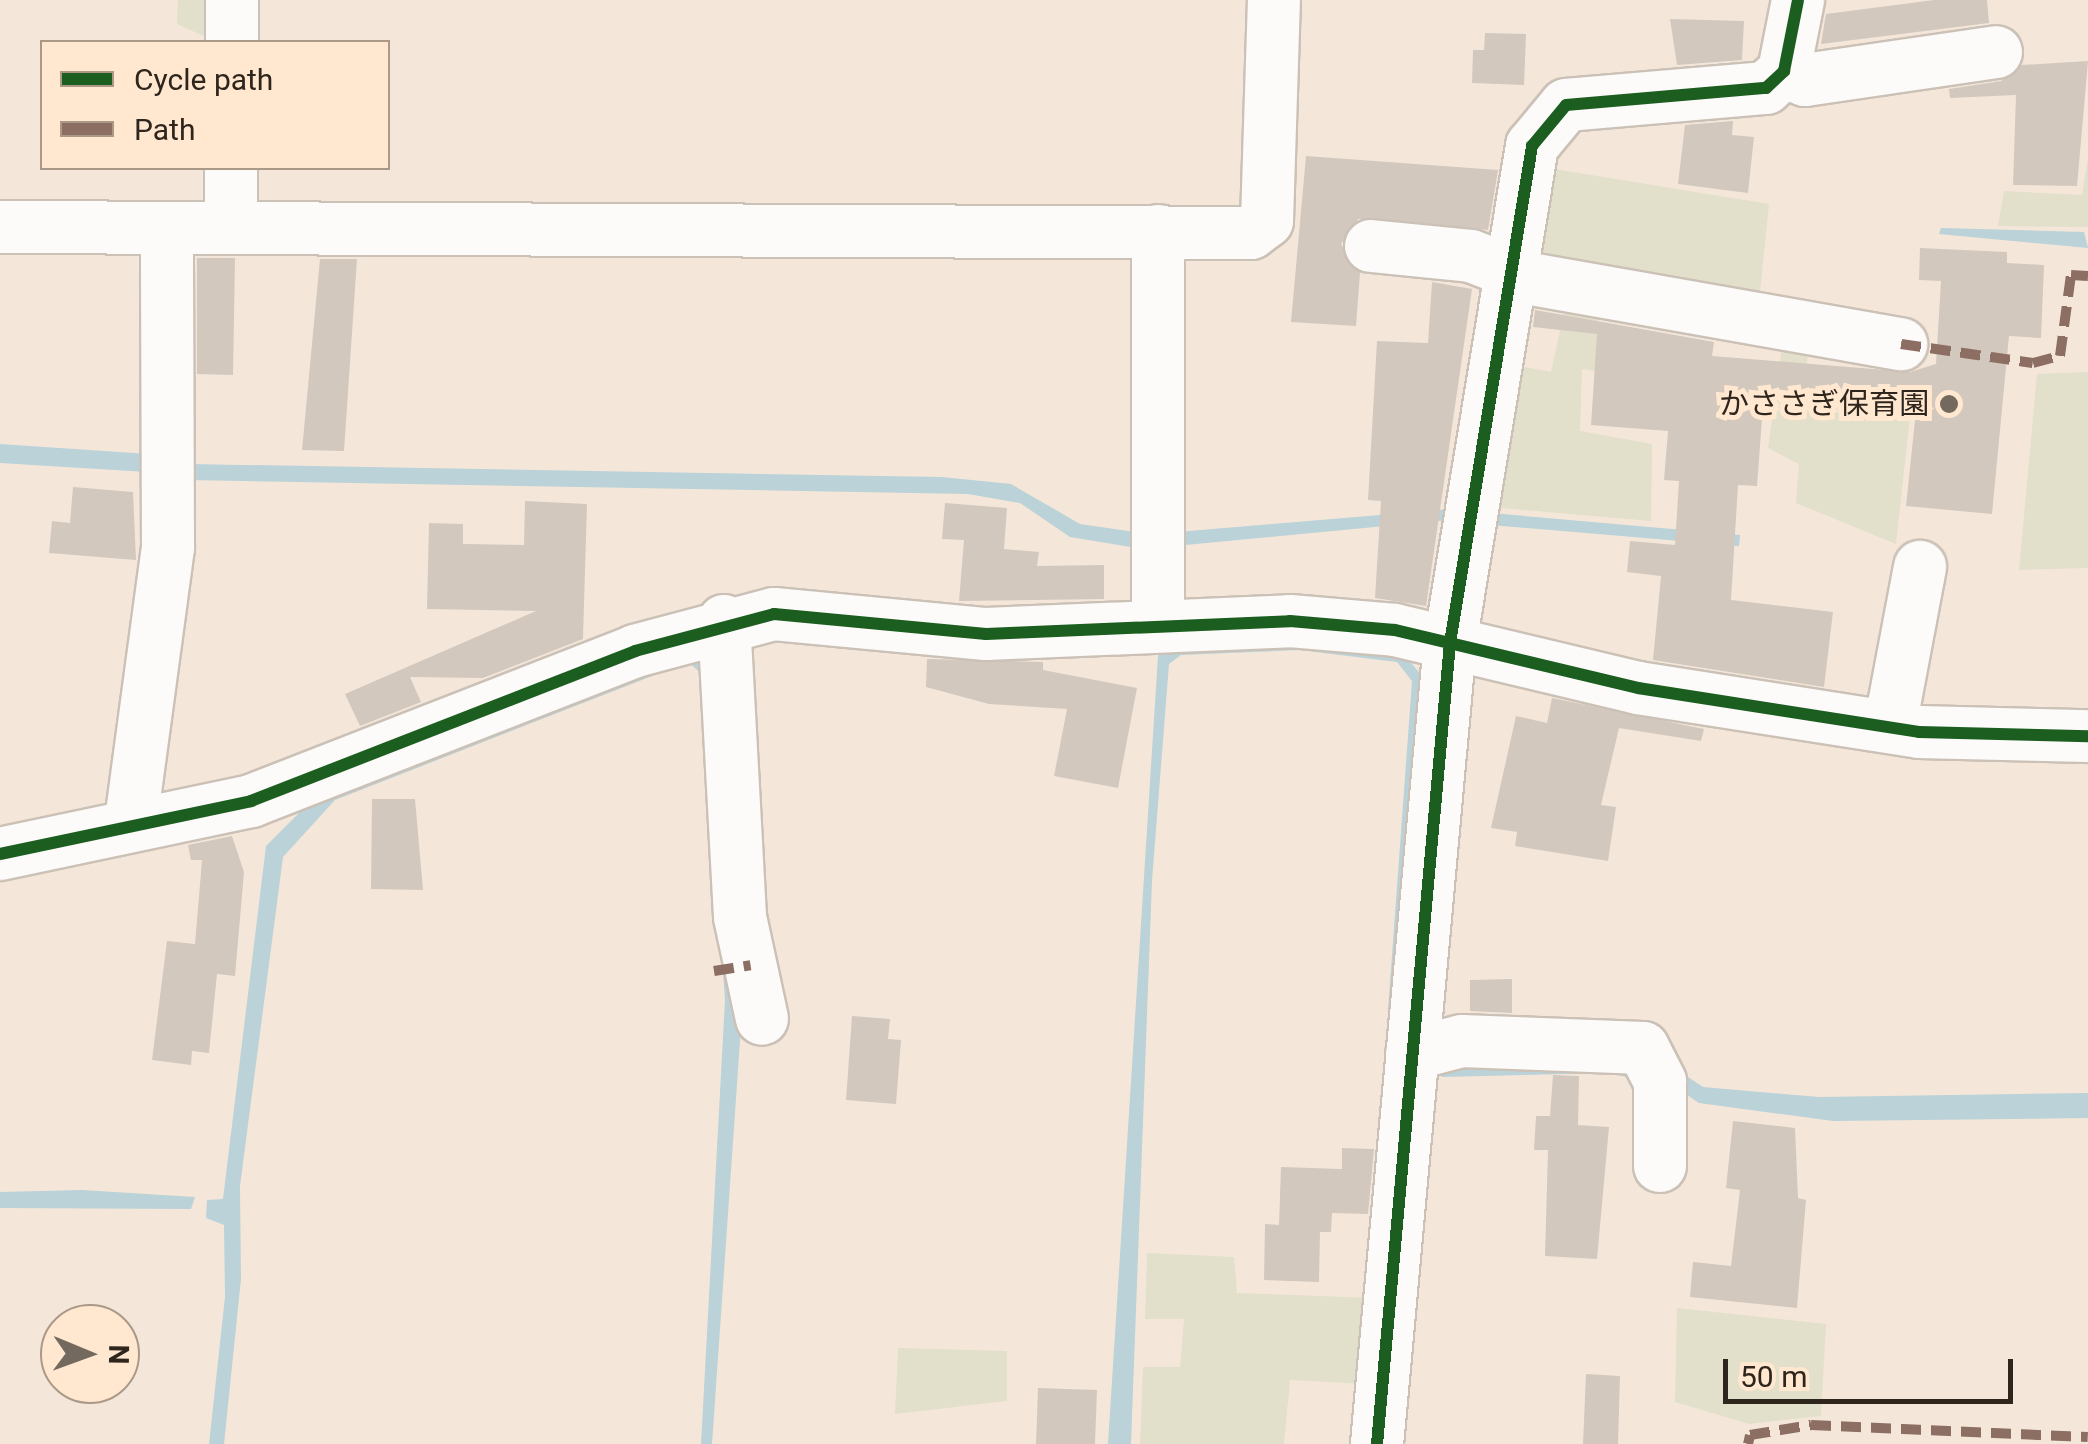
<!DOCTYPE html>
<meta charset="utf-8">
<style>
body{margin:0}
#map{position:relative;width:2088px;height:1444px;overflow:hidden;background:#f4e7da;font-family:Roboto,"Noto Sans JP",sans-serif}
div>[style]{position:absolute}
[style*='--x']{left:calc(var(--x)*1px);top:calc(var(--y)*1px);width:calc(var(--w)*1px);rotate:calc(var(--a)*1deg)}
.green>*{inset:0;background:#e2dfca}
.water>*{inset:0;background:#bad2d8}
.building>*{inset:0;background:#d2c8be}
.roads{filter:drop-shadow(2px 0 #cbc1b7) drop-shadow(-2px 0 #cbc1b7) drop-shadow(0 2px #cbc1b7) drop-shadow(0 -2px #cbc1b7)}
.minor>*{height:52px;margin:-26px;padding:0 26px;transform-origin:26px;border-radius:26px;background:#fdfbf9}
.quiet>*{height:10px;margin-top:-5px;transform-origin:0;background:repeating-linear-gradient(90deg,#8d6e63 0 20px,transparent 0 30px)}
.cycleway>*{height:12px;margin:-6px;padding:0 6px;transform-origin:6px;border-radius:6px;background:#1b5e20}
.dots>*{width:28px;height:28px;translate:-50% -50%;box-sizing:border-box;border:5px solid #ffe7d0;border-radius:50%}
span{translate:-50% -50%;white-space:nowrap;text-align:center;line-height:1.15;-webkit-text-stroke:10px #ffe7d0;paint-order:stroke}
.poi-label{font-size:30px;color:#2e251d}
.right{translate:-100% -50%;text-align:right}
.legend{position:absolute;left:40px;top:40px;width:350px;height:130px;box-sizing:border-box;background:#ffe7d0;border:2px solid #ab9988;margin:0;padding:12px 18px;list-style:none;font-size:30px;color:#2e251d}
.legend li{display:flex;align-items:center;gap:20px;height:50px}
.legend b{width:50px;border:2px solid #ab9988}
.north{position:absolute;left:40px;top:1304px;width:100px;height:100px;box-sizing:border-box;background:#ffe7d0;border:2px solid #ab9988;border-radius:50%;rotate:91deg;font-size:28px;font-weight:700;line-height:40px;text-align:center;color:#2e251d}
.north::after{content:'';display:block;margin:auto;width:35px;height:45px;background:#73695f;clip-path:polygon(50% 0,100% 100%,50% 72%,0 100%)}
.scale{position:absolute;left:1723px;top:1359px;width:290px;height:45px;box-sizing:border-box;border:5px solid #2e251d;border-top:0;padding-left:12px;font-size:30px;line-height:35px;white-space:nowrap;color:#2e251d;-webkit-text-stroke:8px #ffe7d0;paint-order:stroke}
</style>
<div id="map">
<div class="green">
<div style="clip-path:polygon(178px 0,220px 0,217px 42px,177px 24px)"></div>
<div style="clip-path:polygon(2088px 158px,2088px 227px,1998px 226px,2004px 191px,2082px 195px)"></div>
<div style="clip-path:polygon(1548px 168px,1769px 204px,1759px 302px,1532px 268px)"></div>
<div style="clip-path:polygon(1567px 298px,1602px 303px,1596px 334px,1630px 342px,1628px 376px,1582px 369px,1580px 431px,1652px 444px,1651px 521px,1490px 507px,1513px 365px,1551px 372px)"></div>
<div style="clip-path:polygon(1784px 332px,1808px 336px,1806px 403px,1910px 417px,1896px 544px,1796px 503px,1799px 464px,1768px 448px)"></div>
<div style="clip-path:polygon(2088px 372px,2088px 568px,2019px 570px,2037px 374px)"></div>
<div style="clip-path:polygon(1147px 1253px,1234px 1257px,1237px 1293px,1377px 1298px,1366px 1384px,1290px 1380px,1284px 1444px,1140px 1444px,1143px 1367px,1180px 1367px,1184px 1319px,1145px 1319px)"></div>
<div style="clip-path:polygon(1677px 1308px,1826px 1324px,1821px 1416px,1749px 1424px,1675px 1402px)"></div>
<div style="clip-path:polygon(898px 1348px,1007px 1351px,1007px 1401px,895px 1414px)"></div>
</div>
<div class="water">
<div style="clip-path:polygon(1941px 228px,2084px 232px,2088px 248px,1939px 234px)"></div>
<div style="clip-path:polygon(0 444px,149px 454px,147px 472px,0 463px)"></div>
<div style="clip-path:polygon(190px 464px,942px 477px,1011px 484px,1080px 524px,1142px 533px,1143px 549px,1070px 537px,1020px 503px,968px 494px,189px 480px)"></div>
<div style="clip-path:polygon(1450px 509px,1448px 520px,1175px 546px,1177px 532px)"></div>
<div style="clip-path:polygon(1491px 513px,1740px 535px,1739px 546px,1490px 525px)"></div>
<div style="clip-path:polygon(1294px 641px,1403px 653px,1422px 676px,1401px 1005px,1388px 1010px,1412px 681px,1397px 662px,1299px 650px,1181px 655px,1169px 664px,1152px 881px,1131px 1444px,1108px 1444px,1158px 656px,1169px 646px)"></div>
<div style="clip-path:polygon(704px 643px,743px 998px,712px 1444px,701px 1444px,725px 1000px,702px 674px,688px 662px,335px 800px,283px 857px,240px 1186px,241px 1279px,224px 1444px,209px 1444px,225px 1297px,224px 1225px,206px 1218px,207px 1200px,223px 1199px,266px 846px,314px 798px)"></div>
<div style="clip-path:polygon(1629px 1056px,1643px 1080px,1606px 1073px,1442px 1077px,1438px 1066px)"></div>
<div style="clip-path:polygon(1670px 1065px,1703px 1087px,1819px 1097px,2088px 1093px,2088px 1118px,1833px 1121px,1699px 1103px,1672px 1085px)"></div>
<div style="clip-path:polygon(82px 1190px,195px 1197px,191px 1209px,0 1208px,0 1192px)"></div>
</div>
<div class="building">
<div style="clip-path:polygon(1934px 0,1987px 0,1989px 23px,1821px 44px,1826px 14px)"></div>
<div style="clip-path:polygon(1670px 19px,1744px 21px,1742px 60px,1677px 65px)"></div>
<div style="clip-path:polygon(1485px 33px,1526px 34px,1524px 85px,1472px 83px,1473px 50px,1484px 50px)"></div>
<div style="clip-path:polygon(2088px 61px,2077px 186px,2013px 185px,2016px 95px,1950px 98px,1949px 89px,2001px 81px,2022px 65px)"></div>
<div style="clip-path:polygon(1733px 121px,1732px 135px,1754px 137px,1748px 193px,1678px 184px,1685px 125px)"></div>
<div style="clip-path:polygon(1306px 156px,1498px 170px,1488px 230px,1358px 219px,1341px 244px,1360px 273px,1356px 326px,1291px 322px)"></div>
<div style="clip-path:polygon(1920px 248px,2007px 252px,2007px 263px,2044px 265px,2041px 338px,2009px 336px,1992px 514px,1906px 506px,1916px 411px,1764px 392px,1757px 486px,1738px 485px,1731px 600px,1833px 612px,1824px 687px,1653px 660px,1661px 576px,1627px 572px,1630px 541px,1675px 545px,1679px 481px,1664px 480px,1668px 431px,1591px 425px,1597px 334px,1533px 327px,1535px 310px,1714px 342px,1712px 356px,1910px 372px,1936px 364px,1941px 281px,1919px 280px)"></div>
<div style="clip-path:polygon(197px 258px,235px 258px,233px 375px,197px 374px)"></div>
<div style="clip-path:polygon(320px 259px,357px 259px,344px 451px,302px 450px)"></div>
<div style="clip-path:polygon(1432px 282px,1472px 289px,1426px 606px,1375px 598px,1381px 501px,1368px 500px,1377px 341px,1428px 343px)"></div>
<div style="clip-path:polygon(73px 487px,133px 492px,136px 560px,49px 553px,52px 521px,70px 523px)"></div>
<div style="clip-path:polygon(525px 501px,587px 504px,583px 639px,483px 678px,410px 677px,421px 702px,360px 726px,345px 694px,536px 611px,427px 609px,429px 523px,463px 524px,463px 544px,524px 545px)"></div>
<div style="clip-path:polygon(945px 503px,1007px 508px,1004px 549px,1039px 552px,1037px 566px,1104px 565px,1104px 599px,959px 601px,964px 540px,942px 539px)"></div>
<div style="clip-path:polygon(927px 659px,1043px 662px,1043px 670px,1137px 688px,1118px 788px,1054px 776px,1067px 709px,989px 704px,926px 687px)"></div>
<div style="clip-path:polygon(1552px 698px,1704px 729px,1701px 741px,1619px 728px,1601px 805px,1616px 807px,1608px 861px,1515px 846px,1517px 832px,1491px 828px,1516px 716px,1547px 723px)"></div>
<div style="clip-path:polygon(372px 799px,415px 799px,423px 890px,371px 889px)"></div>
<div style="clip-path:polygon(232px 836px,244px 872px,235px 976px,217px 974px,209px 1053px,192px 1051px,191px 1065px,152px 1060px,167px 941px,195px 944px,202px 860px,191px 860px,188px 845px)"></div>
<div style="clip-path:polygon(1512px 979px,1512px 1013px,1470px 1011px,1470px 980px)"></div>
<div style="clip-path:polygon(852px 1016px,890px 1019px,888px 1039px,901px 1040px,896px 1104px,846px 1100px)"></div>
<div style="clip-path:polygon(1553px 1075px,1579px 1076px,1578px 1125px,1609px 1127px,1597px 1259px,1545px 1256px,1548px 1150px,1534px 1150px,1536px 1116px,1550px 1116px)"></div>
<div style="clip-path:polygon(1733px 1121px,1795px 1128px,1798px 1198px,1806px 1200px,1797px 1308px,1690px 1297px,1693px 1262px,1731px 1266px,1740px 1190px,1726px 1188px)"></div>
<div style="clip-path:polygon(1342px 1148px,1374px 1149px,1368px 1214px,1332px 1213px,1331px 1232px,1320px 1232px,1319px 1282px,1264px 1280px,1265px 1224px,1279px 1225px,1281px 1167px,1342px 1169px)"></div>
<div style="clip-path:polygon(1586px 1374px,1620px 1376px,1618px 1444px,1583px 1444px)"></div>
<div style="clip-path:polygon(1038px 1388px,1097px 1390px,1095px 1444px,1036px 1444px)"></div>
</div>
<div class="roads">
<div class="minor">
<div style="--x:232;--y:42;--w:42;--a:-90"></div>
<div style="--x:1784;--y:71;--w:23;--a:23"></div>
<div style="--x:1805;--y:80;--w:193;--a:-8.3"></div>
<div style="--x:0;--y:227;--w:1251;--a:0.27"></div>
<div style="--x:1251;--y:233;--w:20;--a:-37"></div>
<div style="--x:1267;--y:221;--w:221;--a:-88.2"></div>
<div style="--x:231;--y:228;--w:60;--a:-90"></div>
<div style="--x:1158;--y:231;--w:393;--a:90"></div>
<div style="--x:1371;--y:246;--w:100;--a:5.7"></div>
<div style="--x:1471;--y:256;--w:64;--a:21"></div>
<div style="--x:1531;--y:279;--w:376;--a:10"></div>
<div style="--x:724;--y:621;--w:296;--a:86.9"></div>
<div style="--x:740;--y:917;--w:104;--a:77.8"></div>
<div style="--x:1890;--y:726;--w:162;--a:-79.3"></div>
<div style="--x:131;--y:821;--w:275;--a:-82.3"></div>
<div style="--x:168;--y:548;--w:320;--a:-90.2"></div>
<div style="--x:0;--y:854;--w:257;--a:-11.9"></div>
<div style="--x:251;--y:801;--w:412;--a:-21.3"></div>
<div style="--x:635;--y:651;--w:144;--a:-14.9"></div>
<div style="--x:774;--y:614;--w:213;--a:5.4"></div>
<div style="--x:986;--y:634;--w:304;--a:-2.4"></div>
<div style="--x:1290;--y:621;--w:105;--a:4.9"></div>
<div style="--x:1395;--y:630;--w:250;--a:13.4"></div>
<div style="--x:1638;--y:688;--w:284;--a:8.9"></div>
<div style="--x:1919;--y:732;--w:169;--a:1.4"></div>
<div style="--x:1412;--y:1054;--w:52;--a:-14.6"></div>
<div style="--x:1462;--y:1041;--w:181;--a:2.2"></div>
<div style="--x:1643;--y:1048;--w:38;--a:63"></div>
<div style="--x:1660;--y:1082;--w:84;--a:90"></div>
<div style="--x:1377;--y:1444;--w:804;--a:-84.79"></div>
<div style="--x:1450;--y:643;--w:504;--a:-80.63"></div>
<div style="--x:1532;--y:146;--w:53;--a:-50.3"></div>
<div style="--x:1566;--y:105;--w:201;--a:-4.9"></div>
<div style="--x:1766;--y:88;--w:25;--a:-43"></div>
<div style="--x:1784;--y:71;--w:72;--a:-78.8"></div>
</div>
</div>
<div class="quiet">
<div style="--x:1901;--y:344;--w:133;--a:8.2"></div>
<div style="--x:2033;--y:363;--w:28;--a:-15"></div>
<div style="--x:2060;--y:356;--w:82;--a:-82.3"></div>
<div style="--x:2071;--y:275;--w:17;--a:3"></div>
<div style="--x:714;--y:971;--w:37;--a:-9"></div>
<div style="--x:1748;--y:1444;--w:9;--a:-77"></div>
<div style="--x:1750;--y:1435;--w:62;--a:-9.3"></div>
<div style="--x:1811;--y:1425;--w:277;--a:2.5"></div>
</div>
<div class="cycleway">
<div style="--x:0;--y:854;--w:257;--a:-11.9"></div>
<div style="--x:251;--y:801;--w:412;--a:-21.3"></div>
<div style="--x:635;--y:651;--w:144;--a:-14.9"></div>
<div style="--x:774;--y:614;--w:213;--a:5.4"></div>
<div style="--x:986;--y:634;--w:304;--a:-2.4"></div>
<div style="--x:1290;--y:621;--w:105;--a:4.9"></div>
<div style="--x:1395;--y:630;--w:250;--a:13.4"></div>
<div style="--x:1638;--y:688;--w:284;--a:8.9"></div>
<div style="--x:1919;--y:732;--w:169;--a:1.4"></div>
<div style="--x:1377;--y:1444;--w:804;--a:-84.79"></div>
<div style="--x:1450;--y:643;--w:504;--a:-80.63"></div>
<div style="--x:1532;--y:146;--w:53;--a:-50.3"></div>
<div style="--x:1566;--y:105;--w:201;--a:-4.9"></div>
<div style="--x:1766;--y:88;--w:25;--a:-43"></div>
<div style="--x:1784;--y:71;--w:72;--a:-78.8"></div>
</div>
<div class="dots">
<div style="left:1949px;top:404px;background:#73695f"></div>
</div>
<div class="poi-label">
<span class="right" style="left:1929px;top:404px">かささぎ保育園</span>
</div>
<ul class="legend">
<li><b style="height:12px;background:#1b5e20"></b>Cycle path</li>
<li><b style="height:12px;background:#8d6e63"></b>Path</li>
</ul>
<div class="north">N</div>
<div class="scale">50 m</div>
</div>
